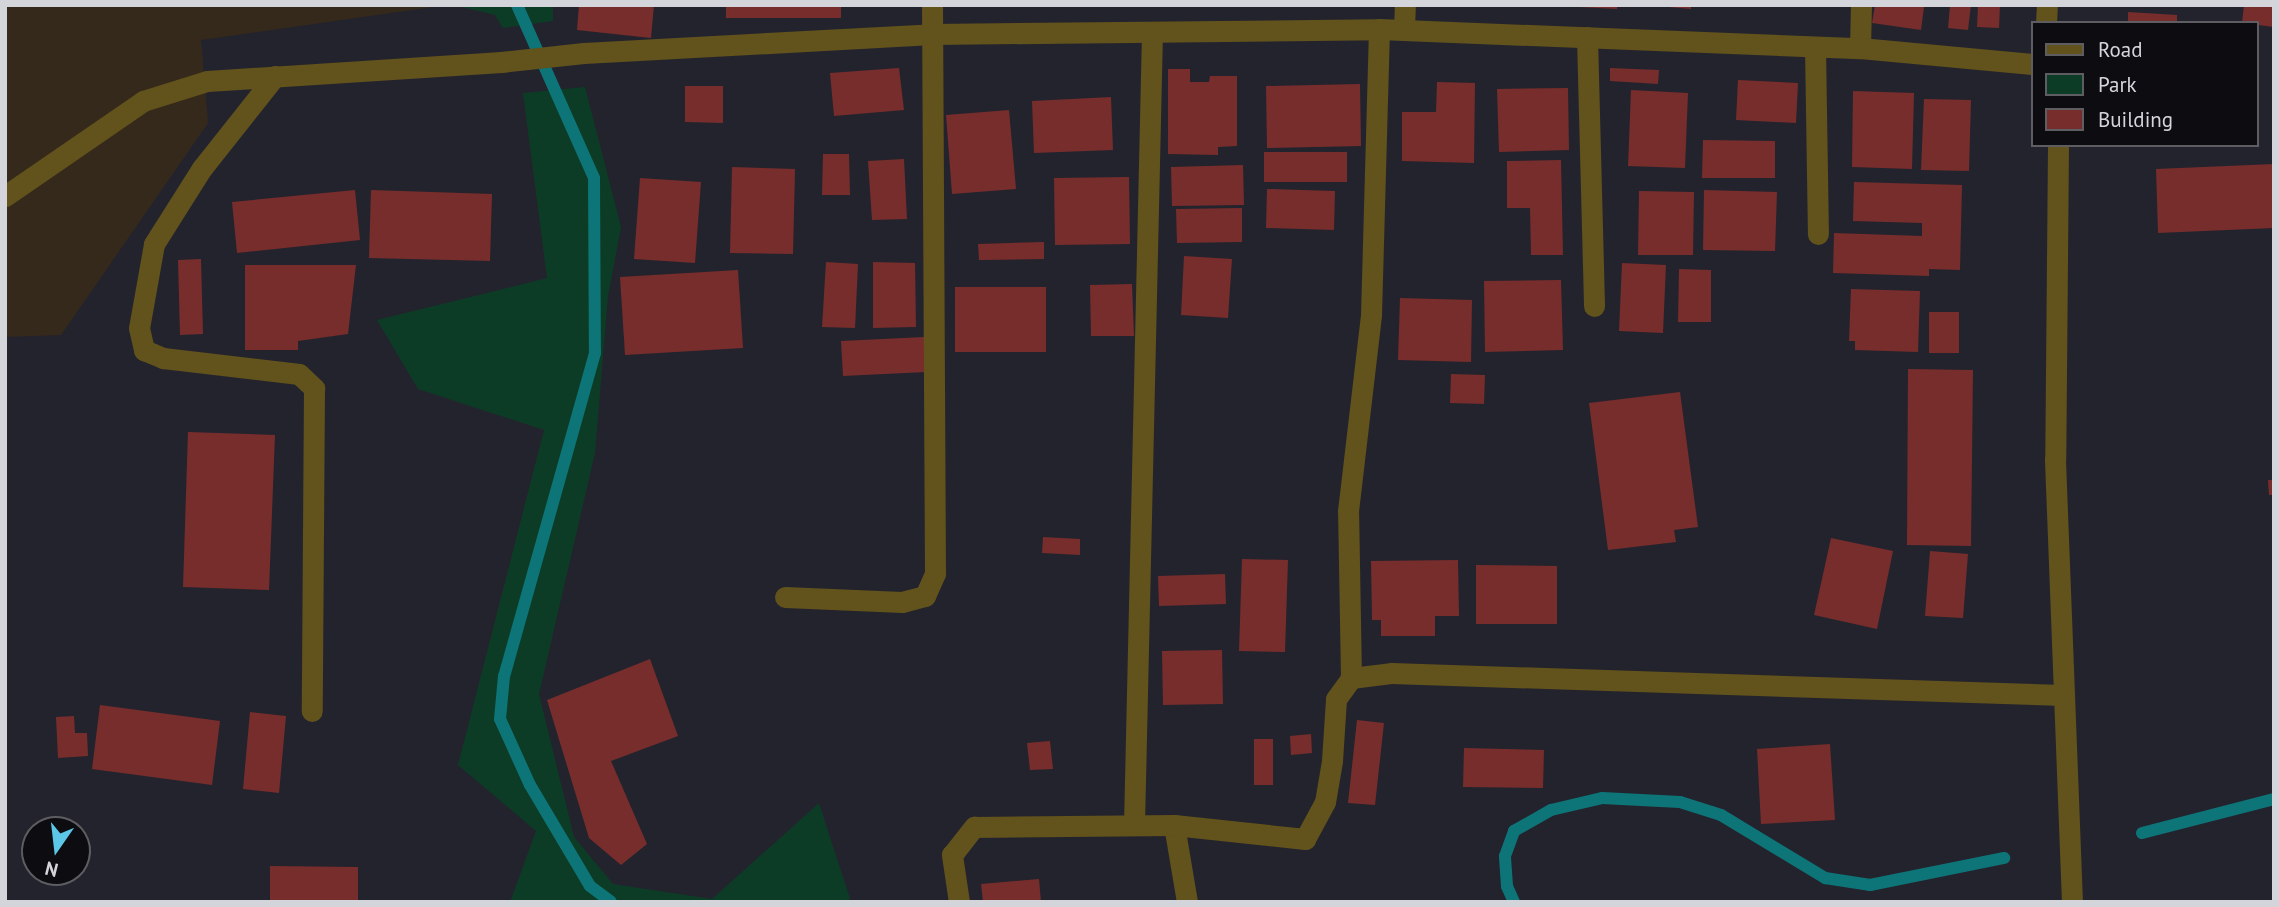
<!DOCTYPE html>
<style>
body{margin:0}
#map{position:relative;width:2279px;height:907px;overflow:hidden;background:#23232d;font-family:"PT Sans",sans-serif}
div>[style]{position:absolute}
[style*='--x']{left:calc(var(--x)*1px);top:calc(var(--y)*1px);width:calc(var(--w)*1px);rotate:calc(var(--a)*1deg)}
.industrial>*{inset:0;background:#35291b}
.green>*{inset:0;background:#0d3c26}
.stream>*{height:12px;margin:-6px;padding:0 6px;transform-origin:6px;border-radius:6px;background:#0d7578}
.building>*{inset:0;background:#772d2c}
.minor>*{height:21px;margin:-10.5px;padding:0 10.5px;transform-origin:10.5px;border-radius:10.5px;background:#62521c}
span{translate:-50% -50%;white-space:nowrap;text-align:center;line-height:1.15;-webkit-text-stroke:6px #0d0d11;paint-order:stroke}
.frame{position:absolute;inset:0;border:7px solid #d4d4db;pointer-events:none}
.legend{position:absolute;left:2031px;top:21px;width:228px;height:126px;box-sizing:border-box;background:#0d0d11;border:2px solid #5d5d62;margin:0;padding:9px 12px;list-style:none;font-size:21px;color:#d4d4db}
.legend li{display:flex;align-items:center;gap:14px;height:35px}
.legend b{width:35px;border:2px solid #5d5d62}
.north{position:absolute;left:21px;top:816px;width:70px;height:70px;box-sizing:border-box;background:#0d0d11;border:2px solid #5d5d62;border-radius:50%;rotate:194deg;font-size:19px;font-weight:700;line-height:28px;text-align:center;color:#d4d4db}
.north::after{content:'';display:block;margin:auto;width:24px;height:32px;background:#5cc7e7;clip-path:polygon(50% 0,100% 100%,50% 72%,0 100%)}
</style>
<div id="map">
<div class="industrial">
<div style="clip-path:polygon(5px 5px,447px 5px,201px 40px,208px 123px,61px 335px,5px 337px)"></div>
</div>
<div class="green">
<div style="clip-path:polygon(453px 5px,553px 5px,553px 21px,503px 28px,495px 15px)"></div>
<div style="clip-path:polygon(585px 87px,621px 227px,608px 296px,595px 453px,539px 694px,574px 837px,613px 884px,712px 899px,819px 803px,851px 902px,510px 902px,536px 831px,458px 765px,544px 430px,418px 389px,377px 320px,547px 278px,523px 93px)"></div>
</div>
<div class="stream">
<div style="--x:517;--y:5;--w:189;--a:66"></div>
<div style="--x:594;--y:178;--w:175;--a:89.7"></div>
<div style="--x:595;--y:353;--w:336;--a:105.7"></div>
<div style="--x:504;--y:676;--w:43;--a:95.3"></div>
<div style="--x:500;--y:719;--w:72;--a:65.6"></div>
<div style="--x:530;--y:785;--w:117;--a:59.3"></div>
<div style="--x:590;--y:886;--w:26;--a:37"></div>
<div style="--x:2142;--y:833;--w:136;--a:-14.4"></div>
<div style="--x:1514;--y:902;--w:17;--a:-114"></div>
<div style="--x:1507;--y:886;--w:30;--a:-94"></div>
<div style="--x:1505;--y:856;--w:27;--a:-70"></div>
<div style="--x:1514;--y:831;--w:43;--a:-29.6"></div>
<div style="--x:1551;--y:810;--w:52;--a:-13.2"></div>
<div style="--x:1602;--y:798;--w:78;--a:2.9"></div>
<div style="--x:1680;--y:802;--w:43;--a:17.6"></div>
<div style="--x:1721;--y:815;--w:122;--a:31.2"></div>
<div style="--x:1825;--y:878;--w:46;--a:8.8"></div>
<div style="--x:1870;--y:885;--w:137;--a:-11.4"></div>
</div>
<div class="building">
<div style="clip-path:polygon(579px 5px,654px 5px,651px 38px,577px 30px)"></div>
<div style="clip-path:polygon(726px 5px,841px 5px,841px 18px,726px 18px)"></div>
<div style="clip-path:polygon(1579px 5px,1617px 5px,1617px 9px,1579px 7px)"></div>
<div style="clip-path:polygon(1668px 5px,1691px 5px,1691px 9px,1668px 7px)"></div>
<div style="clip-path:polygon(1875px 5px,1924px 7px,1921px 30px,1872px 23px)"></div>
<div style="clip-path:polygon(1950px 5px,1971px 5px,1968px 30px,1948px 28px)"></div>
<div style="clip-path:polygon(1978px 5px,2000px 5px,1999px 28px,1977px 27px)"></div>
<div style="clip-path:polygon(2244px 5px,2274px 5px,2274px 27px,2242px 23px)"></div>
<div style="clip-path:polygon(2128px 12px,2177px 15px,2177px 23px,2128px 23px)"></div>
<div style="clip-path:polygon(899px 68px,904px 110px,834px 116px,830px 73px)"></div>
<div style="clip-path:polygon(1610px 68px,1659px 70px,1658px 84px,1610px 81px)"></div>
<div style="clip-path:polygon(1168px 69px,1190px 69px,1190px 82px,1209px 82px,1210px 76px,1237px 76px,1237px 146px,1218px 147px,1218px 155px,1168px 154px)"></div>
<div style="clip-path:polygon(1738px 80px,1798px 83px,1796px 123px,1736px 120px)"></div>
<div style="clip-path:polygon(1437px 82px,1475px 83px,1474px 163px,1402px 161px,1402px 112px,1436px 112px)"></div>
<div style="clip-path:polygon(1360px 84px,1361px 146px,1267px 148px,1266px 86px)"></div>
<div style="clip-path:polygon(685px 86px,723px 86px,723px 123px,685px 122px)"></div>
<div style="clip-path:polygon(1568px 88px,1569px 150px,1499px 152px,1497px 89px)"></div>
<div style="clip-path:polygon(1631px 90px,1688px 93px,1685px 168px,1628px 166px)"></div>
<div style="clip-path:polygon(1853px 91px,1914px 93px,1912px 169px,1852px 167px)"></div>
<div style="clip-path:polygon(1111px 97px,1113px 150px,1034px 153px,1032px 101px)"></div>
<div style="clip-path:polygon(1924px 99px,1971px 100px,1969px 171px,1921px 170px)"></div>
<div style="clip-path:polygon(1009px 110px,1016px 189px,952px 194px,946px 115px)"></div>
<div style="clip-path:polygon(1703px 140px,1775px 141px,1775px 178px,1702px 178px)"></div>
<div style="clip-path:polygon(1264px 152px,1347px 152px,1347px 182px,1264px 182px)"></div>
<div style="clip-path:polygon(823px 154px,849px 154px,850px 195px,822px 195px)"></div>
<div style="clip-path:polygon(904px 159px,907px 219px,872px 220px,868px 161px)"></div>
<div style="clip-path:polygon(1561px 160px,1563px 255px,1531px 255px,1530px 208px,1507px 208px,1507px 161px)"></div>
<div style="clip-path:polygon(2274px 164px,2274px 228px,2158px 233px,2156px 169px)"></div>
<div style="clip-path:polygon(1243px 165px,1244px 205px,1172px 206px,1171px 167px)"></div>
<div style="clip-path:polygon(732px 167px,795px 169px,793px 254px,730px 253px)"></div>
<div style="clip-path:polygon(1129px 177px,1130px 244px,1055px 245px,1054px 178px)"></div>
<div style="clip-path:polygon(640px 178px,701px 182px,695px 263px,634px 259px)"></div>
<div style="clip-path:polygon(1854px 182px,1962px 185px,1960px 270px,1929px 269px,1929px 276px,1833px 273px,1834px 233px,1922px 236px,1922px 223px,1853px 221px)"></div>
<div style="clip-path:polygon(1267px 189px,1335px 191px,1334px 230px,1266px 228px)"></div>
<div style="clip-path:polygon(355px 190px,360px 240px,237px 253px,232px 202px)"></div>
<div style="clip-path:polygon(371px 190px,492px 194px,490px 261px,369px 258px)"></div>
<div style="clip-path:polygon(1704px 190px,1777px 192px,1775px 251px,1703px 250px)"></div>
<div style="clip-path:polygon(1639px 191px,1694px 192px,1693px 255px,1638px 255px)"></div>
<div style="clip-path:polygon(1242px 208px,1242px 242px,1177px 243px,1176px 209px)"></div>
<div style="clip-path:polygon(1044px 242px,1044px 259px,979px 260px,978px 244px)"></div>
<div style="clip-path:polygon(1184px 256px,1232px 259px,1228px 318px,1181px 315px)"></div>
<div style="clip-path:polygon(201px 259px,203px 334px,180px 335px,178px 260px)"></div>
<div style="clip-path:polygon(826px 262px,858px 264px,855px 328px,822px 327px)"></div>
<div style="clip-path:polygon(873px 262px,915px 263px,916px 327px,873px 328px)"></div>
<div style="clip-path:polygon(1622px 263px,1666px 265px,1663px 333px,1619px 331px)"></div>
<div style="clip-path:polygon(245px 265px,356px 265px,348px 334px,298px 341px,298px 350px,245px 350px)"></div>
<div style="clip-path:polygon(1679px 269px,1711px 270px,1711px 322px,1678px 322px)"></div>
<div style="clip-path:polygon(738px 270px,743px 348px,625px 355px,620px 277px)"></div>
<div style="clip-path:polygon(1561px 280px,1563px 350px,1485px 352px,1484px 281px)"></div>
<div style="clip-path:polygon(1132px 284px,1134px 336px,1091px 336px,1090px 285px)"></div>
<div style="clip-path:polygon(955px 287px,1046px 287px,1046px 352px,955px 352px)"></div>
<div style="clip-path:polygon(1851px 289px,1920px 291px,1918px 352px,1855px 350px,1855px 341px,1849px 341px)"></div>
<div style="clip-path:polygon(1400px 298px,1472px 300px,1471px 362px,1398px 360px)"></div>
<div style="clip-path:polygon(1929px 312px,1959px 312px,1959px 353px,1929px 353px)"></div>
<div style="clip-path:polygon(924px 337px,926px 372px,843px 376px,841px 341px)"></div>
<div style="clip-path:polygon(1908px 369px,1973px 370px,1971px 546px,1907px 545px)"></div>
<div style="clip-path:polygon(1451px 374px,1485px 375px,1484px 404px,1450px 403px)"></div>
<div style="clip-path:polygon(1680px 392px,1698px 527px,1674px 530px,1676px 542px,1608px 550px,1589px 403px)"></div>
<div style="clip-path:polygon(188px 432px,275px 435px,269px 590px,183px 587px)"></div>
<div style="clip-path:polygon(2268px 480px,2274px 480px,2274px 495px,2269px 495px)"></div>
<div style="clip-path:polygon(1043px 537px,1080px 539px,1080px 555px,1042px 553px)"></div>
<div style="clip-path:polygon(1831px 538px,1893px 551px,1877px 629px,1814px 615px)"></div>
<div style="clip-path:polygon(1930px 551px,1968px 554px,1963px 618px,1925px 616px)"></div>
<div style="clip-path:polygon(1242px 559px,1288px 560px,1285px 652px,1239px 651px)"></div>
<div style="clip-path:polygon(1458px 560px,1459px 616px,1435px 616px,1435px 636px,1381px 636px,1381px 620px,1372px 620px,1371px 561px)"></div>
<div style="clip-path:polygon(1476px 565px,1557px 566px,1557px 624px,1476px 624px)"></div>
<div style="clip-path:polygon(1225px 574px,1226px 604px,1159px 606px,1158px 576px)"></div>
<div style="clip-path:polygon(1222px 650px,1223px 704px,1163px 705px,1162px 651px)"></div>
<div style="clip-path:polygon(650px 659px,678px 736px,611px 761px,647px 844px,621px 865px,589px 838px,547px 700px)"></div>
<div style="clip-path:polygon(100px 705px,220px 721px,212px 785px,92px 769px)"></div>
<div style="clip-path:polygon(250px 712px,286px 716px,279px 793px,243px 789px)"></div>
<div style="clip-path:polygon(74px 716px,75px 733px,87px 733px,88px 756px,58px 758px,56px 717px)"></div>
<div style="clip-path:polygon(1357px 720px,1384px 723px,1375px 805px,1348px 803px)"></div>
<div style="clip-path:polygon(1311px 734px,1312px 753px,1291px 755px,1290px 736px)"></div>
<div style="clip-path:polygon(1254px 739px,1273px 739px,1273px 785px,1254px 785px)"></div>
<div style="clip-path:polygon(1050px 741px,1053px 769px,1030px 770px,1027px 743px)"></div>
<div style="clip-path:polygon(1830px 744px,1835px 820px,1761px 824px,1757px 749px)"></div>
<div style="clip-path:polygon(1464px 748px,1544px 750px,1543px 788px,1463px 787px)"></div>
<div style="clip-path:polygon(270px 866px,358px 867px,358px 902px,270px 902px)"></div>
<div style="clip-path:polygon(1039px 879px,1041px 902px,983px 902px,981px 884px)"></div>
</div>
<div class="minor">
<div style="--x:2046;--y:23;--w:18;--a:-87"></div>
<div style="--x:1404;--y:30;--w:25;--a:-88"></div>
<div style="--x:1587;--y:37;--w:269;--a:88.5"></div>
<div style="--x:1815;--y:47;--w:187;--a:89.1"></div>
<div style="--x:1860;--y:48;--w:43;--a:-88.7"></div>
<div style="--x:275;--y:76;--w:117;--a:128.4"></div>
<div style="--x:202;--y:168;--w:90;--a:122.3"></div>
<div style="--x:154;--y:244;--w:85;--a:100.1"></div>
<div style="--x:139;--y:328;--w:23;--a:77"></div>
<div style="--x:144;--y:350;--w:21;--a:23"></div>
<div style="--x:163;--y:358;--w:137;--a:6.7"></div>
<div style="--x:299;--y:374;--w:21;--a:43"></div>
<div style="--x:314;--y:388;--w:323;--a:90.4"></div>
<div style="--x:2058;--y:145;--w:315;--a:90.5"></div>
<div style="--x:2055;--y:460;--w:442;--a:87.8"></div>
<div style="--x:5;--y:196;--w:168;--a:-34.5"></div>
<div style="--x:143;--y:101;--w:67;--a:-17.4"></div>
<div style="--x:207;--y:81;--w:295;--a:-3.7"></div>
<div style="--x:501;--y:62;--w:83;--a:-6.2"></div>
<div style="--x:584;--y:53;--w:349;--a:-3.1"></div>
<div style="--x:932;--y:34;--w:447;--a:-0.6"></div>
<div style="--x:1379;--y:29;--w:481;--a:2.3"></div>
<div style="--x:1860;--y:48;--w:173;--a:5.3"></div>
<div style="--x:785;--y:597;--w:117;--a:2.4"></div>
<div style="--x:902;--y:602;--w:24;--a:-15"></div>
<div style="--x:925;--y:596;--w:24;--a:-66"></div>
<div style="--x:935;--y:574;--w:569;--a:-90.3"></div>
<div style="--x:1351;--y:678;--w:167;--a:-91"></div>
<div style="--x:1348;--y:511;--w:197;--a:-83.3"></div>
<div style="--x:1371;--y:315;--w:286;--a:-88.4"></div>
<div style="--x:1134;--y:825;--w:792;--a:-88.7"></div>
<div style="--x:1174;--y:825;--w:78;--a:80.4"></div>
<div style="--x:959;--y:902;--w:48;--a:-98.5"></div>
<div style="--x:952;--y:855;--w:36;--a:-52"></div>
<div style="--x:974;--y:827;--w:200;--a:-0.6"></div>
<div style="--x:1174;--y:825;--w:132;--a:6.1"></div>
<div style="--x:1305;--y:839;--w:42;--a:-61.6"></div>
<div style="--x:1325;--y:802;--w:42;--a:-80.3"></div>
<div style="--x:1332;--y:761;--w:62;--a:-86.3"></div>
<div style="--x:1336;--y:699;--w:26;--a:-54"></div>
<div style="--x:1351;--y:678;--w:40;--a:-7.1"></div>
<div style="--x:1391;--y:673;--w:672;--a:1.88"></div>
</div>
<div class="frame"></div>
<ul class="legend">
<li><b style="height:9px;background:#62521c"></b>Road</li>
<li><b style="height:19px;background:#0d3c26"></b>Park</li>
<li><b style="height:19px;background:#772d2c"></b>Building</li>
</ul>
<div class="north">N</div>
</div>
